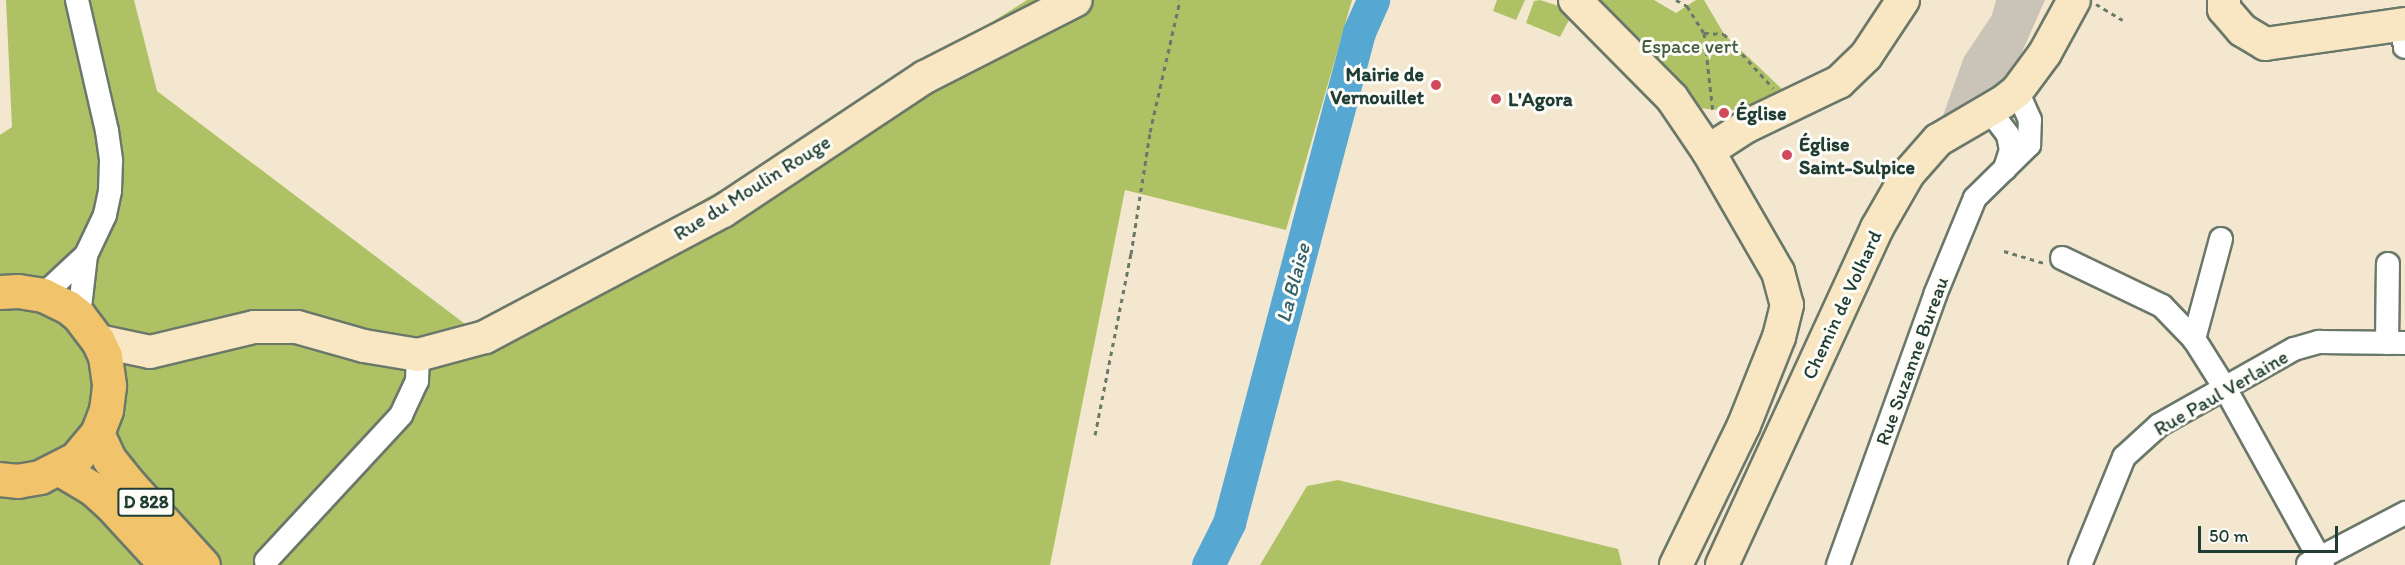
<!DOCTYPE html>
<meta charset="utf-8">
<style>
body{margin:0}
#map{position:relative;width:2405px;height:565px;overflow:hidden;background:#f4e7cf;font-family:Itim,sans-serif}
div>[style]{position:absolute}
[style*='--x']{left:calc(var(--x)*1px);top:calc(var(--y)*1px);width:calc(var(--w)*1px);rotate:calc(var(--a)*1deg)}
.industrial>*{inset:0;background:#cac3b8}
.green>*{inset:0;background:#afc165}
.river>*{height:33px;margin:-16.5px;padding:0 16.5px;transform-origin:16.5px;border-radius:16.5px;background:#56a7d1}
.path>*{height:3px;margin-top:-1.5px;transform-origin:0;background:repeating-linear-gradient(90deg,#6a786a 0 4.5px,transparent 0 9px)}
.roads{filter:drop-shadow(2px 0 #6a786a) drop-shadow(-2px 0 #6a786a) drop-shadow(0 2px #6a786a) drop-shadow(0 -2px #6a786a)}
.street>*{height:22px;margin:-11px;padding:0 11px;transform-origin:11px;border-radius:11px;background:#fff}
.secondary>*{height:32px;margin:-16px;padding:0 16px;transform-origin:16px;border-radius:16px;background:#f9e7c3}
.primary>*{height:33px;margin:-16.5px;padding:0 16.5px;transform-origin:16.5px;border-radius:16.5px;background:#f1c36a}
.dots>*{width:16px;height:16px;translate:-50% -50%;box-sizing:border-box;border:3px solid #fdfcf7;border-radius:50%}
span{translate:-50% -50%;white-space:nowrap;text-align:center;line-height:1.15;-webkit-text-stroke:6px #fdfcf7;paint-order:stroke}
.shield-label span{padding:2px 4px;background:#fdfcf7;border:2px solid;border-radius:4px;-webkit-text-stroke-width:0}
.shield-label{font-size:18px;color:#1f3d34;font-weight:700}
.park-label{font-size:20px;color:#435e40}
.poi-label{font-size:20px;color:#1f3d34;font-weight:700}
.right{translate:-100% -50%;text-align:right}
.left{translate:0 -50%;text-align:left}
.street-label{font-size:20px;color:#1f3d34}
.water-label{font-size:21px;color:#32626b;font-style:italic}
.scale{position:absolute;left:2198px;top:526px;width:140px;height:27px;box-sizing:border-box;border:3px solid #1f3d34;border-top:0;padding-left:8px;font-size:18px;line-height:21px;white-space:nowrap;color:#1f3d34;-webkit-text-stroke:4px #fdfcf7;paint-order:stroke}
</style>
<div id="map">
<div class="industrial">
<div style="clip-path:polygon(1996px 0,2045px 0,2015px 68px,1990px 96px,1941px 121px,1964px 57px,1992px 15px)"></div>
</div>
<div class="green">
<div style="clip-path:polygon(6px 0,134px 0,157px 91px,473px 330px,758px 169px,1027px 0,1352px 0,1286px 230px,1125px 190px,1050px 565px,0 565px,0 135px,12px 127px)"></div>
<div style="clip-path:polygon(1497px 0,1525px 0,1516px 20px,1493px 11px)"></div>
<div style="clip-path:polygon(1540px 0,1568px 9px,1570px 18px,1560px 37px,1526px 23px,1534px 1px)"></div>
<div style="clip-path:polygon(1599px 0,1654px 0,1676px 13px,1696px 0,1704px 0,1724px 34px,1785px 92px,1744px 108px,1728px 111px,1698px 108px)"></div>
<div style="clip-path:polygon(1338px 480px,1618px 549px,1622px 565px,1260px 565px,1307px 486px)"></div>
</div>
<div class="river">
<div style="--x:1208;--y:565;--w:47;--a:-63.4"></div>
<div style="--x:1229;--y:523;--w:508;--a:-75.17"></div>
<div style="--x:1359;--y:32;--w:35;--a:-66"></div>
</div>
<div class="path">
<div style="--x:1676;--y:0;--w:13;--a:29"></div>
<div style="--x:1687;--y:6;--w:32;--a:58"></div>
<div style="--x:1704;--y:33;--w:20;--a:3"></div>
<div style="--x:1724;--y:34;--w:73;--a:47.8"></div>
<div style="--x:2096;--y:4;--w:31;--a:31"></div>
<div style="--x:1704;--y:33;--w:80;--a:83.5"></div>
<div style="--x:2004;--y:251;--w:42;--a:16.7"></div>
<div style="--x:1095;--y:435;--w:185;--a:-78.8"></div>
<div style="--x:1131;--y:254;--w:123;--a:-81.1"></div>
<div style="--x:1150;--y:132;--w:135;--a:-77.2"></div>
</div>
<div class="roads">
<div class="street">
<div style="--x:77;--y:0;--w:134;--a:77.1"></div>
<div style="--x:107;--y:131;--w:30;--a:82"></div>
<div style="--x:111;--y:161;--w:30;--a:92"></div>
<div style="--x:110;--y:191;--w:25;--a:102"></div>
<div style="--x:105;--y:215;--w:44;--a:115.4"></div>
<div style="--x:86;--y:255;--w:61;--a:96.5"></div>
<div style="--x:2402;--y:24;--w:23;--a:83"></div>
<div style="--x:1990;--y:111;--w:30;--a:53"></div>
<div style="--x:2008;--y:135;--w:15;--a:79"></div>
<div style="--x:2011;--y:150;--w:20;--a:108"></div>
<div style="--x:2221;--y:239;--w:104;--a:105.1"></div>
<div style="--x:2194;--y:339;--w:58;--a:57.7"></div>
<div style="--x:2225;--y:388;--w:202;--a:61"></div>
<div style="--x:2062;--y:258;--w:111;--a:25.6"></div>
<div style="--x:2162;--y:306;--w:46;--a:45.9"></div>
<div style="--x:43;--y:295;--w:59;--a:-42.9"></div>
<div style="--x:2387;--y:343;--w:79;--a:-89.3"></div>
<div style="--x:266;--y:561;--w:199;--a:-47.2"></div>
<div style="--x:401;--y:415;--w:38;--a:-65"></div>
<div style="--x:417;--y:381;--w:26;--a:-88"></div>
<div style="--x:2308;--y:564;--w:110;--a:-27.7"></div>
<div style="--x:1838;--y:565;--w:287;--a:-70.2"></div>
<div style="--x:1935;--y:295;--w:105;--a:-67.6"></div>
<div style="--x:1975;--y:198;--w:76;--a:-44.5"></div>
<div style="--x:2029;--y:145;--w:25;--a:-88"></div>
<div style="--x:2030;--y:120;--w:32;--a:-114"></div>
<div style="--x:2080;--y:565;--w:117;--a:-67.8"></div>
<div style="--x:2124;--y:457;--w:47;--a:-42.4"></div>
<div style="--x:2159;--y:425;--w:155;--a:-29.4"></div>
<div style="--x:2294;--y:349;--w:26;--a:-16"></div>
<div style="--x:2319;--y:342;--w:86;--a:0.7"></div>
</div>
<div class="secondary">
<div style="--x:1575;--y:0;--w:138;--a:45.3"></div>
<div style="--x:1672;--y:98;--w:64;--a:55.8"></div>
<div style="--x:1708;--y:151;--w:140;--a:60"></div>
<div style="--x:1778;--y:272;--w:34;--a:75"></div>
<div style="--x:1787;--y:305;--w:33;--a:104"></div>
<div style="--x:1779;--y:337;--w:95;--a:111.7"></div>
<div style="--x:1744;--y:425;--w:156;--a:115.9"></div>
<div style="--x:2224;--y:0;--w:9;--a:90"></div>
<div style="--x:2224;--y:9;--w:28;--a:49"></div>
<div style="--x:2242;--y:30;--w:27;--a:31"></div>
<div style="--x:2265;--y:44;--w:141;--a:-8.1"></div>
<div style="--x:1708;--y:151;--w:46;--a:-32.7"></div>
<div style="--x:1747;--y:126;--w:102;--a:-25.6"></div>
<div style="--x:1839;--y:82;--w:37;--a:-44"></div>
<div style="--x:1866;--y:56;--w:67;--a:-56.5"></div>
<div style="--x:98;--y:341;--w:53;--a:11.9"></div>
<div style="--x:150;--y:352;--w:107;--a:-13.5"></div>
<div style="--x:254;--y:327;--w:43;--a:0"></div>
<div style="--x:297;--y:327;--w:70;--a:15.8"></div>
<div style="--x:364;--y:346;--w:55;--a:9.5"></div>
<div style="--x:418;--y:355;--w:69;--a:-15"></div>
<div style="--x:485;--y:337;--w:269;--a:-27.9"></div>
<div style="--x:723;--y:211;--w:242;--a:-33.6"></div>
<div style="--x:925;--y:77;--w:169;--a:-27"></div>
<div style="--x:1722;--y:565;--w:371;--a:-65.3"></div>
<div style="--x:1877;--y:228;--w:62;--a:-60.1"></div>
<div style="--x:1908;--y:174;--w:45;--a:-48.6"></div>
<div style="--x:1938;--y:140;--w:75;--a:-30.3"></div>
<div style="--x:2003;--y:102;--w:18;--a:-38"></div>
<div style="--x:2017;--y:91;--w:47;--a:-53.6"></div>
<div style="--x:2045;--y:53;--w:60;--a:-61.3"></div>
</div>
<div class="primary">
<div style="--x:0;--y:292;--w:18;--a:-3"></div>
<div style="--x:18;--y:291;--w:25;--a:9"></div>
<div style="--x:43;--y:295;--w:28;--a:26"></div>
<div style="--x:68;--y:307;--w:14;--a:39"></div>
<div style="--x:79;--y:316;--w:31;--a:53"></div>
<div style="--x:98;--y:341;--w:17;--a:65"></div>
<div style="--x:105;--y:356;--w:30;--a:82"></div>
<div style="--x:109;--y:386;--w:24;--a:97"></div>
<div style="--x:106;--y:410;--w:25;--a:111"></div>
<div style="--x:97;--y:433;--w:34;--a:130"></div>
<div style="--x:75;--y:459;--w:39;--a:153"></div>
<div style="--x:40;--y:477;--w:22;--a:170"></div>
<div style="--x:18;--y:481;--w:18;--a:-174"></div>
<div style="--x:97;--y:433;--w:29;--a:65"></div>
<div style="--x:109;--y:459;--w:33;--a:51"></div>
<div style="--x:130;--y:485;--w:108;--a:47.6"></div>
<div style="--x:60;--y:469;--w:37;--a:31"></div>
<div style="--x:92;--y:488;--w:25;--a:42"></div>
<div style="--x:111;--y:505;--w:81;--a:47.5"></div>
</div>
</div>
<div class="dots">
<div style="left:1436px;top:85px;background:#d1495b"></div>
<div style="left:1496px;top:99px;background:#d1495b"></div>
<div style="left:1724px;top:113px;background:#d1495b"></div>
<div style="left:1787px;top:155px;background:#d1495b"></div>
</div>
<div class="shield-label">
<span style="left:146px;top:502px">D 828</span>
</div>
<div class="park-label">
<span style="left:1690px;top:46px">Espace vert</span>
</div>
<div class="poi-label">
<span class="right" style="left:1424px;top:86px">Mairie de<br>Vernouillet</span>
<span class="left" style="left:1508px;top:99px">L'Agora</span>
<span class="left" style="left:1736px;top:113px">Église</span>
<span class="left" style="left:1799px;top:156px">Église<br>Saint-Sulpice</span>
</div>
<div class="street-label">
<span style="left:752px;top:188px;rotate:-32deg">Rue du Moulin Rouge</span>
<span style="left:1842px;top:305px;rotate:-65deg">Chemin de Volhard</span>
<span style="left:1912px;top:361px;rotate:-70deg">Rue Suzanne Bureau</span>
<span style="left:2221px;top:393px;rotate:-30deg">Rue Paul Verlaine</span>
</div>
<div class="water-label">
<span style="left:1293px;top:283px;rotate:-75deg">La Blaise</span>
</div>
<div class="scale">50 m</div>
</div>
